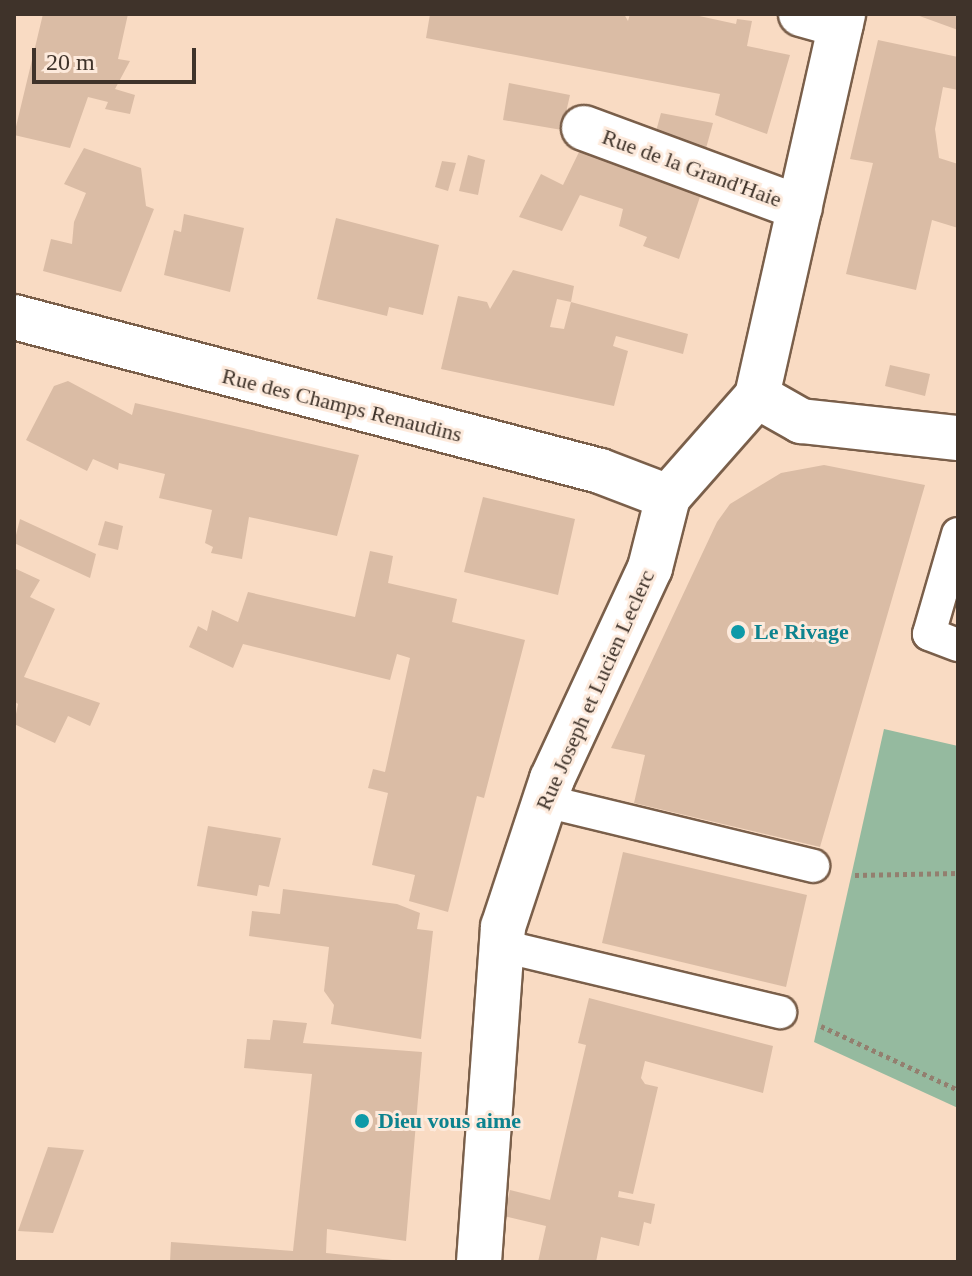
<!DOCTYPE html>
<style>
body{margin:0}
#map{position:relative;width:972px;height:1276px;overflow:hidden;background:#f9dbc3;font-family:Georgia,serif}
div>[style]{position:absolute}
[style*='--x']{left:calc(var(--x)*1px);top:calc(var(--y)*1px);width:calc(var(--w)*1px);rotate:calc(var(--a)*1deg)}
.green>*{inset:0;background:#95ba9f}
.building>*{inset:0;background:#dabca5}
.path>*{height:5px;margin-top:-2.5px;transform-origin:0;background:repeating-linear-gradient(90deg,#937f6f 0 4px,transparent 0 8px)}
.roads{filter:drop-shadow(2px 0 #7a5f4a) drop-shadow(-2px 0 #7a5f4a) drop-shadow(0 2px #7a5f4a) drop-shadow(0 -2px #7a5f4a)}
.service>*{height:32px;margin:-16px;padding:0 16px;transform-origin:16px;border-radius:16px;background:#fff}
.minor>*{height:44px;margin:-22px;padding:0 22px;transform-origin:22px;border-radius:22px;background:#fff}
.dots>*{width:22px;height:22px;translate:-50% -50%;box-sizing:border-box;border:4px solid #fdeadc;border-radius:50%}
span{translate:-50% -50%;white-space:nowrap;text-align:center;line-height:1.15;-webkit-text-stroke:6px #fdeadc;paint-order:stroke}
.street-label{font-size:22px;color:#3f332a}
.culture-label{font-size:22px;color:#0d838f;font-weight:700}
.left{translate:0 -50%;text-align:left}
.frame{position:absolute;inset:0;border:16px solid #3f332a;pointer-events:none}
.scale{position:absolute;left:32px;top:48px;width:164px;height:36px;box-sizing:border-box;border:4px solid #3f332a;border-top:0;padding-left:10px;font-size:24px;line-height:28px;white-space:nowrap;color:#3f332a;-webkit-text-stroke:6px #fdeadc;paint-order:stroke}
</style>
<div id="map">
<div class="green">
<div style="clip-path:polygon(884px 729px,958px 746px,958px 1108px,814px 1042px)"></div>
</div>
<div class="building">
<div style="clip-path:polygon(43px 14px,128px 14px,118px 59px,130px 61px,115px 89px,135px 95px,130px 114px,105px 109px,108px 102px,88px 97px,70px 148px,14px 135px)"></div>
<div style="clip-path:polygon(430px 14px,624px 14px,628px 21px,630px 14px,690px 14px,736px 24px,737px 19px,752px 21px,747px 46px,790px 55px,767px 134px,715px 115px,720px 94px,426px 38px)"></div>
<div style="clip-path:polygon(914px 14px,958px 14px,958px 30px)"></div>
<div style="clip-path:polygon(878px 40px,958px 57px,958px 90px,943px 87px,935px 129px,939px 158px,958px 164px,958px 228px,932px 220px,916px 290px,846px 274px,873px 163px,850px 159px)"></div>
<div style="clip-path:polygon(509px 83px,570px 95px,562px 130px,503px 120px)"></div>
<div style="clip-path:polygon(661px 113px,713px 123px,705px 152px,655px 135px)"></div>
<div style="clip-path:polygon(84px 148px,141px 168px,146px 206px,154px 209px,121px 292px,43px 271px,51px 239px,72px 244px,74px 222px,86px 193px,64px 184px)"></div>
<div style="clip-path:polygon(579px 152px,703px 188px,679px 259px,643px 246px,647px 237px,619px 226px,623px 209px,580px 195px,562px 231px,519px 217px,541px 174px,563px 185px)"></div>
<div style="clip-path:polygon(468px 155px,485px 160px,478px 195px,459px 191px)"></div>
<div style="clip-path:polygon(442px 161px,456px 163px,448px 191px,435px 187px)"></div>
<div style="clip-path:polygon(184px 214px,244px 228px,230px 292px,164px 275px,174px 230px,181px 232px)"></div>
<div style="clip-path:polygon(336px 218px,439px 245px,423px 315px,389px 307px,387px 316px,317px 299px)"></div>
<div style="clip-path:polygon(513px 270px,574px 286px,571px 302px,557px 299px,550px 327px,564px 329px,571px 302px,688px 334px,683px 354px,616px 336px,613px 346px,628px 351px,614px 406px,441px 369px,458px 296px,487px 302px,490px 309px)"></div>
<div style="clip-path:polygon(890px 365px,930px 374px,925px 396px,885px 386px)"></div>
<div style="clip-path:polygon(68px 381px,132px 415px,135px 403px,359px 455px,337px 536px,249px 517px,242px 559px,211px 553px,213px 547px,205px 543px,212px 510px,159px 498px,165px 474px,119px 463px,118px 470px,93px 459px,87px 471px,26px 440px,54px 386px)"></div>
<div style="clip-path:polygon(824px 465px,925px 485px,820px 847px,634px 803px,645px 755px,611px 748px,717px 522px,730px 504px,781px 473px)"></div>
<div style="clip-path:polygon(483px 497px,575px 519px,558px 595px,464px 572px)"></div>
<div style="clip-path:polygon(20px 519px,96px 554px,90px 578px,14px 543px)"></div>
<div style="clip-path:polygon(105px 521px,123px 526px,118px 550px,98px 545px)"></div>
<div style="clip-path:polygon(370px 551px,393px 556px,388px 583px,457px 599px,452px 622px,525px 640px,484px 798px,477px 796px,448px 912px,409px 901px,415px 875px,372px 865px,388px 793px,368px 788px,373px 769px,385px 772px,410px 658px,397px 654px,390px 680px,243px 644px,233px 668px,189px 647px,198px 626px,207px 631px,212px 610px,238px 622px,248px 592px,355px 617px)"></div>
<div style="clip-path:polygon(14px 568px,40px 580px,30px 597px,55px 609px,24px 677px,100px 703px,90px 726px,68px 716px,55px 743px,14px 724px,18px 704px,14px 701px)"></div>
<div style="clip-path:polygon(208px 826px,281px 838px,269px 887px,259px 885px,257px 896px,197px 886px)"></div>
<div style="clip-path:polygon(623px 852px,807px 895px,786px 987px,602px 943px)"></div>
<div style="clip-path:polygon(283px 889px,397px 904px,420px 913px,417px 929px,433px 931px,421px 1039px,331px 1024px,334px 1005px,324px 991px,329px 947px,249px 936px,252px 911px,280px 914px)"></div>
<div style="clip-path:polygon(589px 998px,773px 1046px,763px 1093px,645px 1061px,641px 1078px,645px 1084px,658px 1087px,633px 1194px,619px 1191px,618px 1197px,655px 1204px,651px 1224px,644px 1222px,639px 1246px,601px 1237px,596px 1262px,538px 1262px,546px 1226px,504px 1216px,510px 1190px,550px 1200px,586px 1045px,578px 1043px)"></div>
<div style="clip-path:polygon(273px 1020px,307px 1023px,303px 1043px,422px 1052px,406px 1241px,327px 1229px,326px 1253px,411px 1262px,170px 1262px,171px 1242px,293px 1251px,312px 1074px,244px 1068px,247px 1039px,270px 1040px)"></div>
<div style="clip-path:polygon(48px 1147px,84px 1150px,53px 1233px,18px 1231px)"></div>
</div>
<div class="path">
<div style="--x:855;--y:875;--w:103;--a:-1.1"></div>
<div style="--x:821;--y:1026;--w:151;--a:25"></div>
</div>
<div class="roads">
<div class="service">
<div style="--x:958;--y:534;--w:104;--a:106.2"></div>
<div style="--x:929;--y:634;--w:31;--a:21"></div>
<div style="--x:545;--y:801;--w:276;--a:13.6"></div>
<div style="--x:502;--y:946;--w:286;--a:13.4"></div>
</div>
<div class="minor">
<div style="--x:801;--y:14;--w:41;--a:15.8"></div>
<div style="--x:584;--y:128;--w:230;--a:20.3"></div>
<div style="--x:14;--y:317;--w:606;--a:14.72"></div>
<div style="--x:600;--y:471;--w:73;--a:20.9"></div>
<div style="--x:757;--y:396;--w:51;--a:29.6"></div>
<div style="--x:801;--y:421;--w:158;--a:6.2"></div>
<div style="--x:479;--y:1262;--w:336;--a:-85.9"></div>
<div style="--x:503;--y:927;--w:156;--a:-71.7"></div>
<div style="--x:552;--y:779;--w:233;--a:-65.1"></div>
<div style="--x:650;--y:568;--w:73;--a:-75.8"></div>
<div style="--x:668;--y:497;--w:135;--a:-48.6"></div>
<div style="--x:757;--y:396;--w:392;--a:-77.3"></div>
</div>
</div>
<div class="dots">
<div style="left:738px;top:632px;background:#0f9aa8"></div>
<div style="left:362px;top:1121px;background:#0f9aa8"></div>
</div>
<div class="street-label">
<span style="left:692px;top:168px;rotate:20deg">Rue de la Grand'Haie</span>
<span style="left:342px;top:405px;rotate:14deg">Rue des Champs Renaudins</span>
<span style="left:595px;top:690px;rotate:-66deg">Rue Joseph et Lucien Leclerc</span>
</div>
<div class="culture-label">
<span class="left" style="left:754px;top:632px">Le Rivage</span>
<span class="left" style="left:378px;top:1121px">Dieu vous aime</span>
</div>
<div class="frame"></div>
<div class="scale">20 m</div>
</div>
